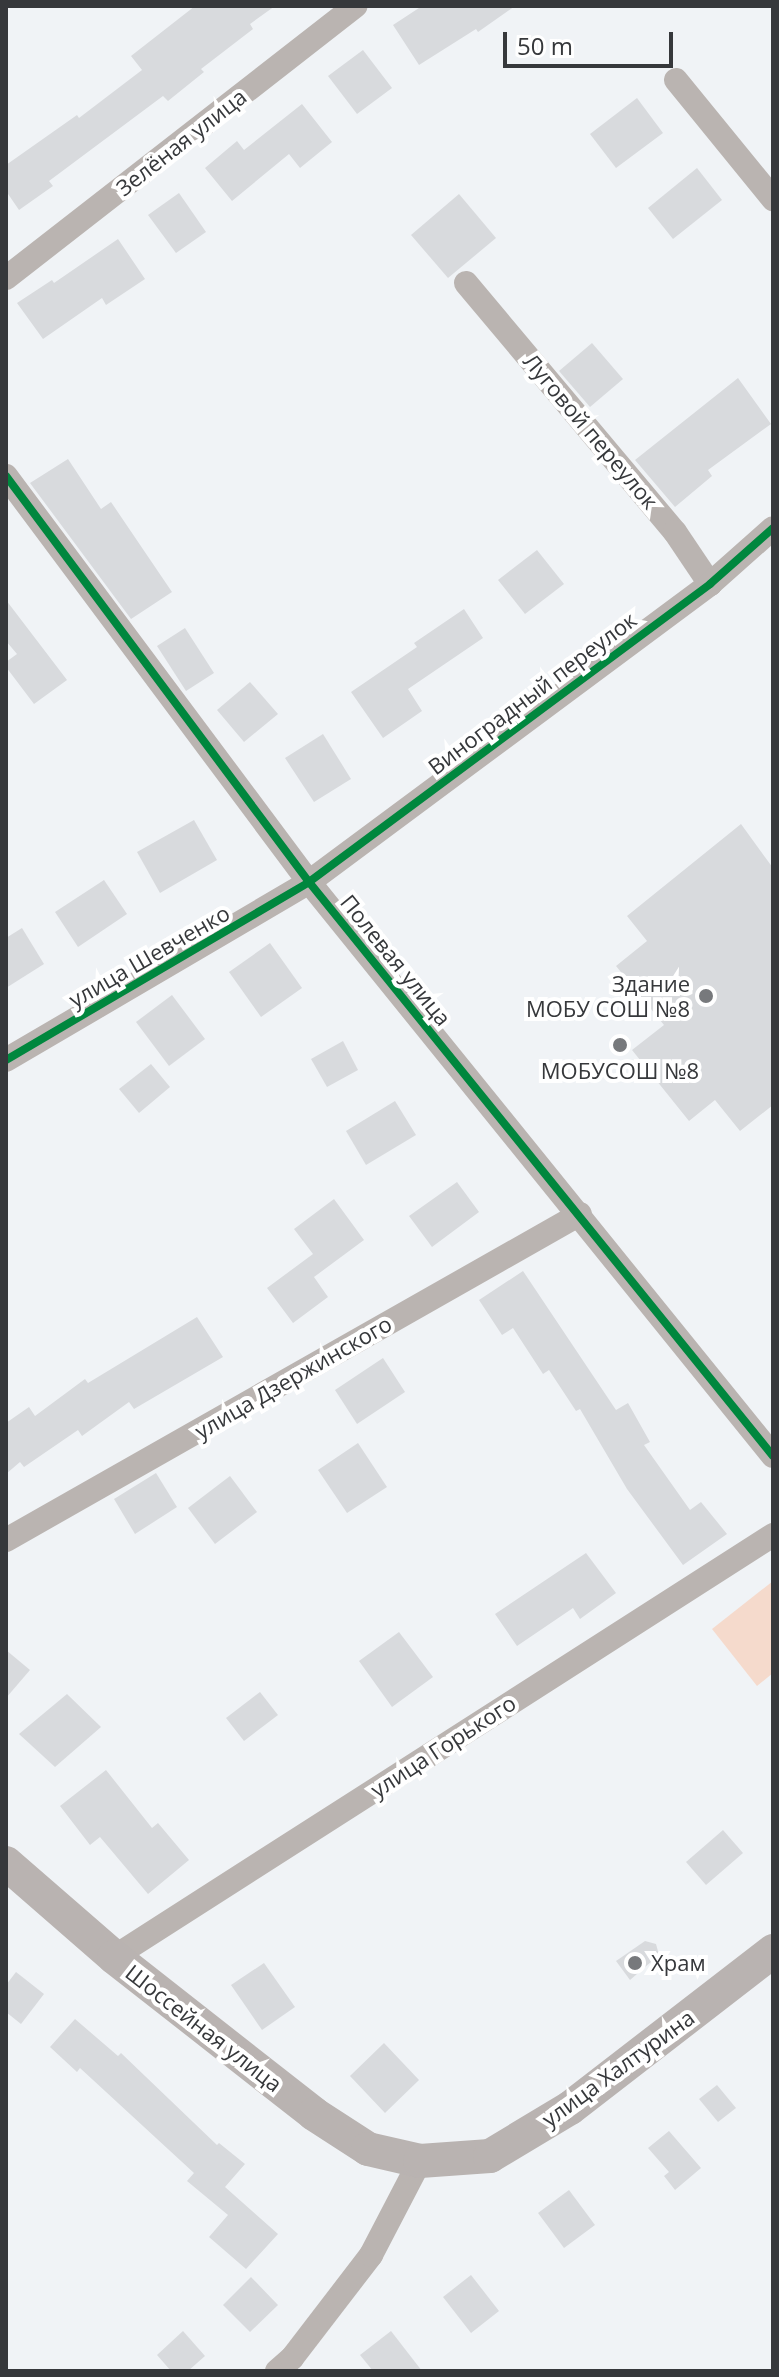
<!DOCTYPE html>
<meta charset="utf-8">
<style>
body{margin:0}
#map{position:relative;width:779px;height:2377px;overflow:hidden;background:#f0f3f6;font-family:"Open Sans",sans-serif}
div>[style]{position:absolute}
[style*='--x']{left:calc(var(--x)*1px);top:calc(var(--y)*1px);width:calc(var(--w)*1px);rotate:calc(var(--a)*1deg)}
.green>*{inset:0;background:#f5dacc}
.building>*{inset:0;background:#d8dadd}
.street>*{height:24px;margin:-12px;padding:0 12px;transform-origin:12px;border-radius:12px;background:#bab4b1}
.secondary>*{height:34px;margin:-17px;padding:0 17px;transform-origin:17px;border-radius:17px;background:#b9b3b1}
.cycleway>*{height:8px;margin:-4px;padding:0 4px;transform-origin:4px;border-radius:4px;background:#00873e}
.dots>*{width:22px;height:22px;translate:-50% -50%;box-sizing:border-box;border:4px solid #fff;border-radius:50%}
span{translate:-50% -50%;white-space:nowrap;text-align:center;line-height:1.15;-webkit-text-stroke:8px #fff;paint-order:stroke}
.street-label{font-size:22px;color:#36383b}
.poi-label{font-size:22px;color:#36383b}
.right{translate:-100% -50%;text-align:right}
.left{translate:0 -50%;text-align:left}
.frame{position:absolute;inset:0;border:8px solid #36383b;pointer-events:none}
.scale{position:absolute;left:503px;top:32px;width:170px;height:36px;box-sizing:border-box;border:4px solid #36383b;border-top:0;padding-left:10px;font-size:24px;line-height:28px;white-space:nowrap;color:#36383b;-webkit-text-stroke:6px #fff;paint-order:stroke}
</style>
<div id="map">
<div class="green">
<div style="clip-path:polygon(773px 1581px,773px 1673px,757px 1686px,712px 1629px)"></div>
</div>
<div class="building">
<div style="clip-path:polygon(195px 6px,275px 6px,250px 24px,253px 29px,201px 69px,204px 72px,168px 101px,163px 96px,49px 181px,53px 186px,19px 210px,6px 191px,6px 165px,77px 115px,79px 118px,142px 70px,131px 56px)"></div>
<div style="clip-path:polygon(422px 6px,515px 6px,478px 32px,476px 29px,419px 65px,393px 25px)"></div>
<div style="clip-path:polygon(363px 50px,392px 88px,357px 114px,328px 76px)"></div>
<div style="clip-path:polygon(637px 98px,663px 133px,616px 168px,590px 134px)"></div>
<div style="clip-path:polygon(302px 104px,332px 142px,300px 168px,289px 154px,232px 201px,205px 168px,237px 141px,244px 150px)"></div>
<div style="clip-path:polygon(697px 168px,722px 200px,673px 239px,648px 208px)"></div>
<div style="clip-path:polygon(179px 193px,206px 232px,176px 253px,148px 215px)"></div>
<div style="clip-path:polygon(459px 194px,496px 238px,448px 278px,411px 235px)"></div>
<div style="clip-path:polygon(118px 239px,145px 279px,106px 305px,102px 298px,43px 339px,17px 303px,52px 280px,54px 283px)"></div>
<div style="clip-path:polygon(592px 343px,623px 379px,590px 407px,559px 371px)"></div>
<div style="clip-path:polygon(738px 378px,771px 424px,708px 470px,712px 476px,675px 507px,635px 460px)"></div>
<div style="clip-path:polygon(68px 459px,101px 509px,111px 502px,172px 592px,131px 619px,30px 483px)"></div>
<div style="clip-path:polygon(537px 550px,564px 584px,525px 614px,498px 580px)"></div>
<div style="clip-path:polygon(6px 600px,67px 680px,34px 704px,6px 667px,6px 662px,17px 654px,6px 641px)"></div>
<div style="clip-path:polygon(464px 609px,483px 638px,408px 689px,422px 711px,383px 738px,351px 692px,417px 647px,414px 643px)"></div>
<div style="clip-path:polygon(185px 628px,214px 673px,186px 691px,157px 646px)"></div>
<div style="clip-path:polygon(250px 682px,278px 714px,244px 742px,217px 710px)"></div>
<div style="clip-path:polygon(323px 734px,351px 779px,314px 802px,285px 758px)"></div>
<div style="clip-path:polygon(194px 820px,217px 860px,160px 893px,137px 852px)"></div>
<div style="clip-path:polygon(741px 824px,773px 868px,773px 1105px,740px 1131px,715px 1100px,689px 1121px,632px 1050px,664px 1025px,616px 966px,647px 941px,627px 916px)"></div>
<div style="clip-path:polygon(104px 880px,127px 914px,78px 947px,55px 912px)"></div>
<div style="clip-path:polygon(22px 928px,44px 964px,6px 988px,6px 938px)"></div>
<div style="clip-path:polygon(270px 943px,302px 988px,261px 1017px,229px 972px)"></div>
<div style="clip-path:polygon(172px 995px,205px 1039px,169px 1066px,136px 1022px)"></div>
<div style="clip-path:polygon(343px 1041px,358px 1070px,327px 1087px,311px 1059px)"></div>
<div style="clip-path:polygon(151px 1064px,170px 1087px,139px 1113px,119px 1089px)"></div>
<div style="clip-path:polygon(395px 1101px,416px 1135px,366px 1165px,346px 1131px)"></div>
<div style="clip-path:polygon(457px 1182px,479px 1212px,432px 1247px,409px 1216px)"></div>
<div style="clip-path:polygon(334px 1199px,364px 1240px,314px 1277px,328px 1297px,293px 1323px,267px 1288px,313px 1254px,294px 1229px)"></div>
<div style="clip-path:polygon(523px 1271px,616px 1410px,628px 1403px,650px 1442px,644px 1445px,690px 1510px,701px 1502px,727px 1534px,683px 1565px,627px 1489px,580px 1409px,576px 1411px,549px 1370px,543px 1374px,513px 1328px,502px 1335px,479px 1300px)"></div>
<div style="clip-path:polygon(197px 1317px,223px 1357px,134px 1409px,129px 1402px,82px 1436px,78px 1430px,24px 1467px,20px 1462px,6px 1474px,6px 1423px,29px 1407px,35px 1416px,85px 1379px,88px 1383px)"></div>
<div style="clip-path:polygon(383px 1358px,405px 1392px,357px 1424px,335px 1390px)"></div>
<div style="clip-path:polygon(358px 1443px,387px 1487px,347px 1513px,318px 1470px)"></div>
<div style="clip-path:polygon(156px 1473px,177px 1507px,135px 1534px,114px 1499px)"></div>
<div style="clip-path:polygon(230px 1476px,257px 1512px,215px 1544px,188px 1508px)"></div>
<div style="clip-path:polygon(586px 1553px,616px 1593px,580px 1619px,573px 1608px,517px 1646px,495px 1614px)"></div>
<div style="clip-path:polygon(399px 1632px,433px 1677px,392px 1707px,359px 1661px)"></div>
<div style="clip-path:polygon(6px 1650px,30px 1670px,6px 1698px)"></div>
<div style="clip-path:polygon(260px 1692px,278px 1715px,244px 1741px,226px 1718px)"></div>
<div style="clip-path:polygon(67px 1694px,101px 1727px,55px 1767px,19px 1734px)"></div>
<div style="clip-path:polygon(106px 1770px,152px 1828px,158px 1823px,189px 1860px,148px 1894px,100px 1837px,90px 1845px,60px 1806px)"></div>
<div style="clip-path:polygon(723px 1830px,743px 1853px,706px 1885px,686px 1862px)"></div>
<div style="clip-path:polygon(645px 1941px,656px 1944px,659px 1955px,630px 1980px,616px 1961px)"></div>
<div style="clip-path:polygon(264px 1963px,295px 2007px,262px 2030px,231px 1985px)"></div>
<div style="clip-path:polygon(16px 1972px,44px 1994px,21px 2024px,6px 2012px,6px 1985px)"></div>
<div style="clip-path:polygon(75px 2019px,118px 2056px,121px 2053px,217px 2145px,219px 2143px,245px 2164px,225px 2187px,278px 2234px,246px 2269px,209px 2237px,228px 2215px,187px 2181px,194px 2173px,80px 2068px,77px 2072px,50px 2047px)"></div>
<div style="clip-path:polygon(384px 2043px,419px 2080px,385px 2113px,350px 2076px)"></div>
<div style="clip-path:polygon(717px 2085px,736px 2108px,718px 2122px,699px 2099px)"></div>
<div style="clip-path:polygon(669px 2131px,701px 2168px,675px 2190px,664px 2176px,669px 2172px,648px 2148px)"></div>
<div style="clip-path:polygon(569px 2190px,595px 2225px,564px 2248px,538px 2213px)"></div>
<div style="clip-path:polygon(471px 2275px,499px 2311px,471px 2333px,443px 2297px)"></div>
<div style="clip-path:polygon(251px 2277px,278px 2305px,250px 2332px,223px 2305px)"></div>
<div style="clip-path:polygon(183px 2331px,205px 2356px,188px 2371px,171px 2371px,157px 2355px)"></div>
<div style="clip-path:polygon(391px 2331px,422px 2371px,373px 2371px,360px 2355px)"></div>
</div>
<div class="street">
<div style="--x:676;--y:80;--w:154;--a:50.8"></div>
<div style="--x:6;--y:278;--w:443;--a:-37.9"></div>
<div style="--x:466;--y:283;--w:325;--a:50"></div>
<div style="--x:675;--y:532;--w:63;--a:56.1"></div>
<div style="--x:6;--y:476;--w:507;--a:53.27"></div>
<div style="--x:309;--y:882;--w:738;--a:51.05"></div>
<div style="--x:6;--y:1060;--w:351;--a:-30.4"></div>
<div style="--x:309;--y:882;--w:500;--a:-36.6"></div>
<div style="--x:710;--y:584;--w:84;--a:-41.6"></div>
<div style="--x:6;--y:1540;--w:660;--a:-29.59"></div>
<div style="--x:114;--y:1957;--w:783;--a:-32.63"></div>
<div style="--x:277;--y:2371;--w:20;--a:-41"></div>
<div style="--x:292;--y:2358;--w:130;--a:-52.5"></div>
<div style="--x:371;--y:2255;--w:106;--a:-62.5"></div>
</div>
<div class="secondary">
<div style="--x:6;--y:1863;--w:143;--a:41"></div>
<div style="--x:114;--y:1957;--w:254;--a:38.1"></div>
<div style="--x:314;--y:2114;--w:64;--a:32.9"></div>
<div style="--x:368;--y:2149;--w:53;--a:13"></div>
<div style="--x:420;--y:2161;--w:70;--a:-4.1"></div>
<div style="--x:490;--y:2156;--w:93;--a:-31"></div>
<div style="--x:570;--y:2108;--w:257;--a:-37.7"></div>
</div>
<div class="cycleway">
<div style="--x:6;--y:476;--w:507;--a:53.27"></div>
<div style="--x:309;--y:882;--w:738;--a:51.05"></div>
<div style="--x:6;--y:1060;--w:351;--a:-30.4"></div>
<div style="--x:309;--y:882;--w:500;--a:-36.6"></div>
<div style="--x:710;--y:584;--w:84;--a:-41.6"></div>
</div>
<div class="dots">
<div style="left:706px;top:996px;background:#77797c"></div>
<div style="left:620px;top:1045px;background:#77797c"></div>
<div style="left:635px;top:1963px;background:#77797c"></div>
</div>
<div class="street-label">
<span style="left:181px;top:142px;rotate:-38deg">Зелёная улица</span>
<span style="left:591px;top:431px;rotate:50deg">Луговой переулок</span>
<span style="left:532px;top:693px;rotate:-37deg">Виноградный переулок</span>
<span style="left:149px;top:956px;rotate:-30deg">улица Шевченко</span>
<span style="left:396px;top:960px;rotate:51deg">Полевая улица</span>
<span style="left:293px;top:1377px;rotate:-30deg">улица Дзержинского</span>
<span style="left:443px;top:1746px;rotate:-33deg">улица Горького</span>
<span style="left:204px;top:2028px;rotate:38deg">Шоссейная улица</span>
<span style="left:618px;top:2068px;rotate:-36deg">улица Халтурина</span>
</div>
<div class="poi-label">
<span class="right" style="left:690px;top:996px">Здание<br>МОБУ СОШ №8</span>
<span style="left:620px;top:1071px">МОБУСОШ №8</span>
<span class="left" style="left:651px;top:1963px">Храм</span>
</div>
<div class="frame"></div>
<div class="scale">50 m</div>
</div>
